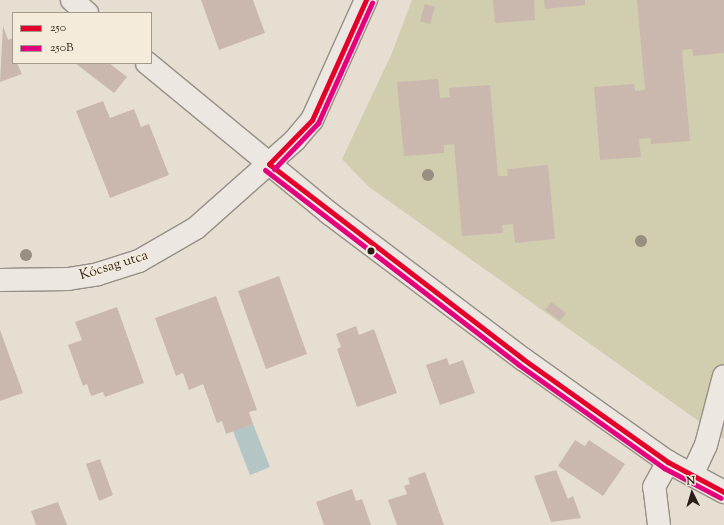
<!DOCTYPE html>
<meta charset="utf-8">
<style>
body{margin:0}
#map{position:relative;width:724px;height:525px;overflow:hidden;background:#e6ded0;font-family:"Sorts Mill Goudy",serif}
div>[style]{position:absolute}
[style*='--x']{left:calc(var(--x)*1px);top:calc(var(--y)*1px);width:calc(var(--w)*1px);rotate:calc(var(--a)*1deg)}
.green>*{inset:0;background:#d0ceae}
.water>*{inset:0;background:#b4c5c5}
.building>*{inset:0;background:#cab8ae}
.roads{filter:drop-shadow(1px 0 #968f87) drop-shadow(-1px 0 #968f87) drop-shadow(0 1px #968f87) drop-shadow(0 -1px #968f87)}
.street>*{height:22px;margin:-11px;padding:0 11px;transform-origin:11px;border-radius:11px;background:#ece7e0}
.bus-1>*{height:5px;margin:-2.5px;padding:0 2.5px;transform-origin:2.5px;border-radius:2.5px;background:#e4002b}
.bus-2>*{height:5px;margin:-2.5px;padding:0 2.5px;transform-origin:2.5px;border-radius:2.5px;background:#e5007d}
.trees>*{width:12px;height:12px;margin:-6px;border-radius:50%;background:#978f7f}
.dots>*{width:11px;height:11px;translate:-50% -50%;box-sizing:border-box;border:2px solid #f5ebdb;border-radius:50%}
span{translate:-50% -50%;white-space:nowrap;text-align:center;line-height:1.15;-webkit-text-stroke:3px #f5ebdb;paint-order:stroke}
.street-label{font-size:14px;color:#2b1d17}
.legend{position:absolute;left:12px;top:12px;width:140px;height:52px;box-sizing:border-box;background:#f5ebdb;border:1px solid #a4998d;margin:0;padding:5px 7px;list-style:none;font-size:12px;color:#2b1d17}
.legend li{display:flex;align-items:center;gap:8px;height:20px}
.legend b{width:20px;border:1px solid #a4998d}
.north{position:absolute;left:672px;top:473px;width:40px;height:40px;-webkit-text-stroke:3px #f5ebdb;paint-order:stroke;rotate:355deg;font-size:11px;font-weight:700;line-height:16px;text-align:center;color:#2b1d17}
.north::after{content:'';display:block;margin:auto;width:14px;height:18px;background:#2b1d17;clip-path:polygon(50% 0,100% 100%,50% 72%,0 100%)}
</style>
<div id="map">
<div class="green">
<div style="clip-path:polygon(412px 0,724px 0,724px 439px,369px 187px,342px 159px,392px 53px)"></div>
</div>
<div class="water">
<div style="clip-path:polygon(253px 424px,270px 467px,250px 475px,233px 431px)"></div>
</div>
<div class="building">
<div style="clip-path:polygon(201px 0,253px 0,265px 33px,219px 50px)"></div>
<div style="clip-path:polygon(493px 0,534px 0,535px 20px,495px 23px)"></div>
<div style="clip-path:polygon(544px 0,585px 0,585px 5px,545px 9px)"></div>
<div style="clip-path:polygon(637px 0,724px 0,724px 53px,693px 56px,692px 49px,682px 50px,690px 141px,651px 144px,650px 138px,639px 139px,641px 157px,600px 160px,594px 87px,634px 84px,635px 91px,645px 90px)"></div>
<div style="clip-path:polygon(425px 4px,435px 7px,430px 24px,420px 21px)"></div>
<div style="clip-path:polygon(3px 26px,8px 40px,13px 38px,13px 63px,17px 63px,22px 74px,0 82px)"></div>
<div style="clip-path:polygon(75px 63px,109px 63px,127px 77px,114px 93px)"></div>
<div style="clip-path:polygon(438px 79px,440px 98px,450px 97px,449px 88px,490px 85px,498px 176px,508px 176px,507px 169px,548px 165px,555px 239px,515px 243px,513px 224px,502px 225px,503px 233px,462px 236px,454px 144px,444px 145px,444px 153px,404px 156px,397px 82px)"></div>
<div style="clip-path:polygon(103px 101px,110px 118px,134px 109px,141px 127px,149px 124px,169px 175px,110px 198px,76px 111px)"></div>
<div style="clip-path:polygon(279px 276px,307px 354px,266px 369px,238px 291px)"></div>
<div style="clip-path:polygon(216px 296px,257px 410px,249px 412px,253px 424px,226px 434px,222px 421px,217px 423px,203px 384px,189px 390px,183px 373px,176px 376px,155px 318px)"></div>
<div style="clip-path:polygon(551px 302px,566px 313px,560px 321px,545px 310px)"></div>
<div style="clip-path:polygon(117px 307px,144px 383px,105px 397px,103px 392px,91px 396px,87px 384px,83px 386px,68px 345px,82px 340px,75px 322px)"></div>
<div style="clip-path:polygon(356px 326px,359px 335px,374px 329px,397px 393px,357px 407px,337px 349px,341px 347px,336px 334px)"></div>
<div style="clip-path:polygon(0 330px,23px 393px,0 401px)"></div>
<div style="clip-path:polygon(447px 358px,449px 365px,463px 360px,475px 393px,440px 405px,426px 365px)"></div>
<div style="clip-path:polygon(575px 440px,585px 446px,589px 440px,625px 464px,603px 496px,558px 466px)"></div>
<div style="clip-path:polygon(100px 459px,113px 495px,99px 501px,86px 464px)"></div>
<div style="clip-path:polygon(556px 470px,568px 499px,573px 496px,581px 518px,551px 522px,534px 476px)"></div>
<div style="clip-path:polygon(425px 472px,444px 525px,397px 525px,388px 500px,407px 494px,404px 486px,410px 484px,408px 478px)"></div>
<div style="clip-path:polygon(352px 489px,356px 501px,362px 499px,371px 525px,324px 525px,316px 502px)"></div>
<div style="clip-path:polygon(58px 502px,67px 525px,36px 525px,31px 511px)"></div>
</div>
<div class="roads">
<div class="street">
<div style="--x:72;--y:0;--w:20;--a:41"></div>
<div style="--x:147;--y:63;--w:236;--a:39.5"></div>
<div style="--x:329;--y:213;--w:243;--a:37"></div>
<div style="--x:523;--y:359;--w:178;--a:35.4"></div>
<div style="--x:668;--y:462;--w:64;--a:28.2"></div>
<div style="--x:0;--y:280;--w:68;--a:-0.8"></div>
<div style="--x:68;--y:279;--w:30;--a:-9"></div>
<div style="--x:98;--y:274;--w:43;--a:-17.6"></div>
<div style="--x:139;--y:261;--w:66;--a:-30.1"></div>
<div style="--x:196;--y:228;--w:132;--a:-41.6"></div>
<div style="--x:295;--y:140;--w:26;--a:-50"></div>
<div style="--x:312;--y:120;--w:132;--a:-65.8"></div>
<div style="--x:692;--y:475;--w:33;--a:-65"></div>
<div style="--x:706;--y:445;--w:71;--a:-75.4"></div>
<div style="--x:659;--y:525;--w:38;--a:-97"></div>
<div style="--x:654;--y:487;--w:29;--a:-61"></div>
</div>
</div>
<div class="bus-1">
<div style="--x:269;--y:164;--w:320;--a:37.5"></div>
<div style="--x:523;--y:359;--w:178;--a:35.4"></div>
<div style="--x:668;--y:462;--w:64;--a:28.2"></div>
<div style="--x:269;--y:164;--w:62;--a:-45.7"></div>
<div style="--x:312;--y:120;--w:132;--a:-65.8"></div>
</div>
<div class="bus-2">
<div style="--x:274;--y:169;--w:64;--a:-46.3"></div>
<div style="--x:318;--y:123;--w:132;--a:-65.8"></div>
<div style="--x:265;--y:170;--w:320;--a:37.5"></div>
<div style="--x:519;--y:365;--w:178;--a:35.4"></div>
<div style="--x:664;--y:468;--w:64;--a:27.8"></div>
</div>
<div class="trees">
<div style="left:428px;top:175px"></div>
<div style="left:641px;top:241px"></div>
<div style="left:26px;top:255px"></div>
</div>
<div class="dots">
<div style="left:371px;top:251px;background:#2b1d17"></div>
</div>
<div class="street-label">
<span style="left:114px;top:266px;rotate:-17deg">Kócsag utca</span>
</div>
<ul class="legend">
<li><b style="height:5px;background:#e4002b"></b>250</li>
<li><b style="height:5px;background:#e5007d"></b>250B</li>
</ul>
<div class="north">N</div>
</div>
